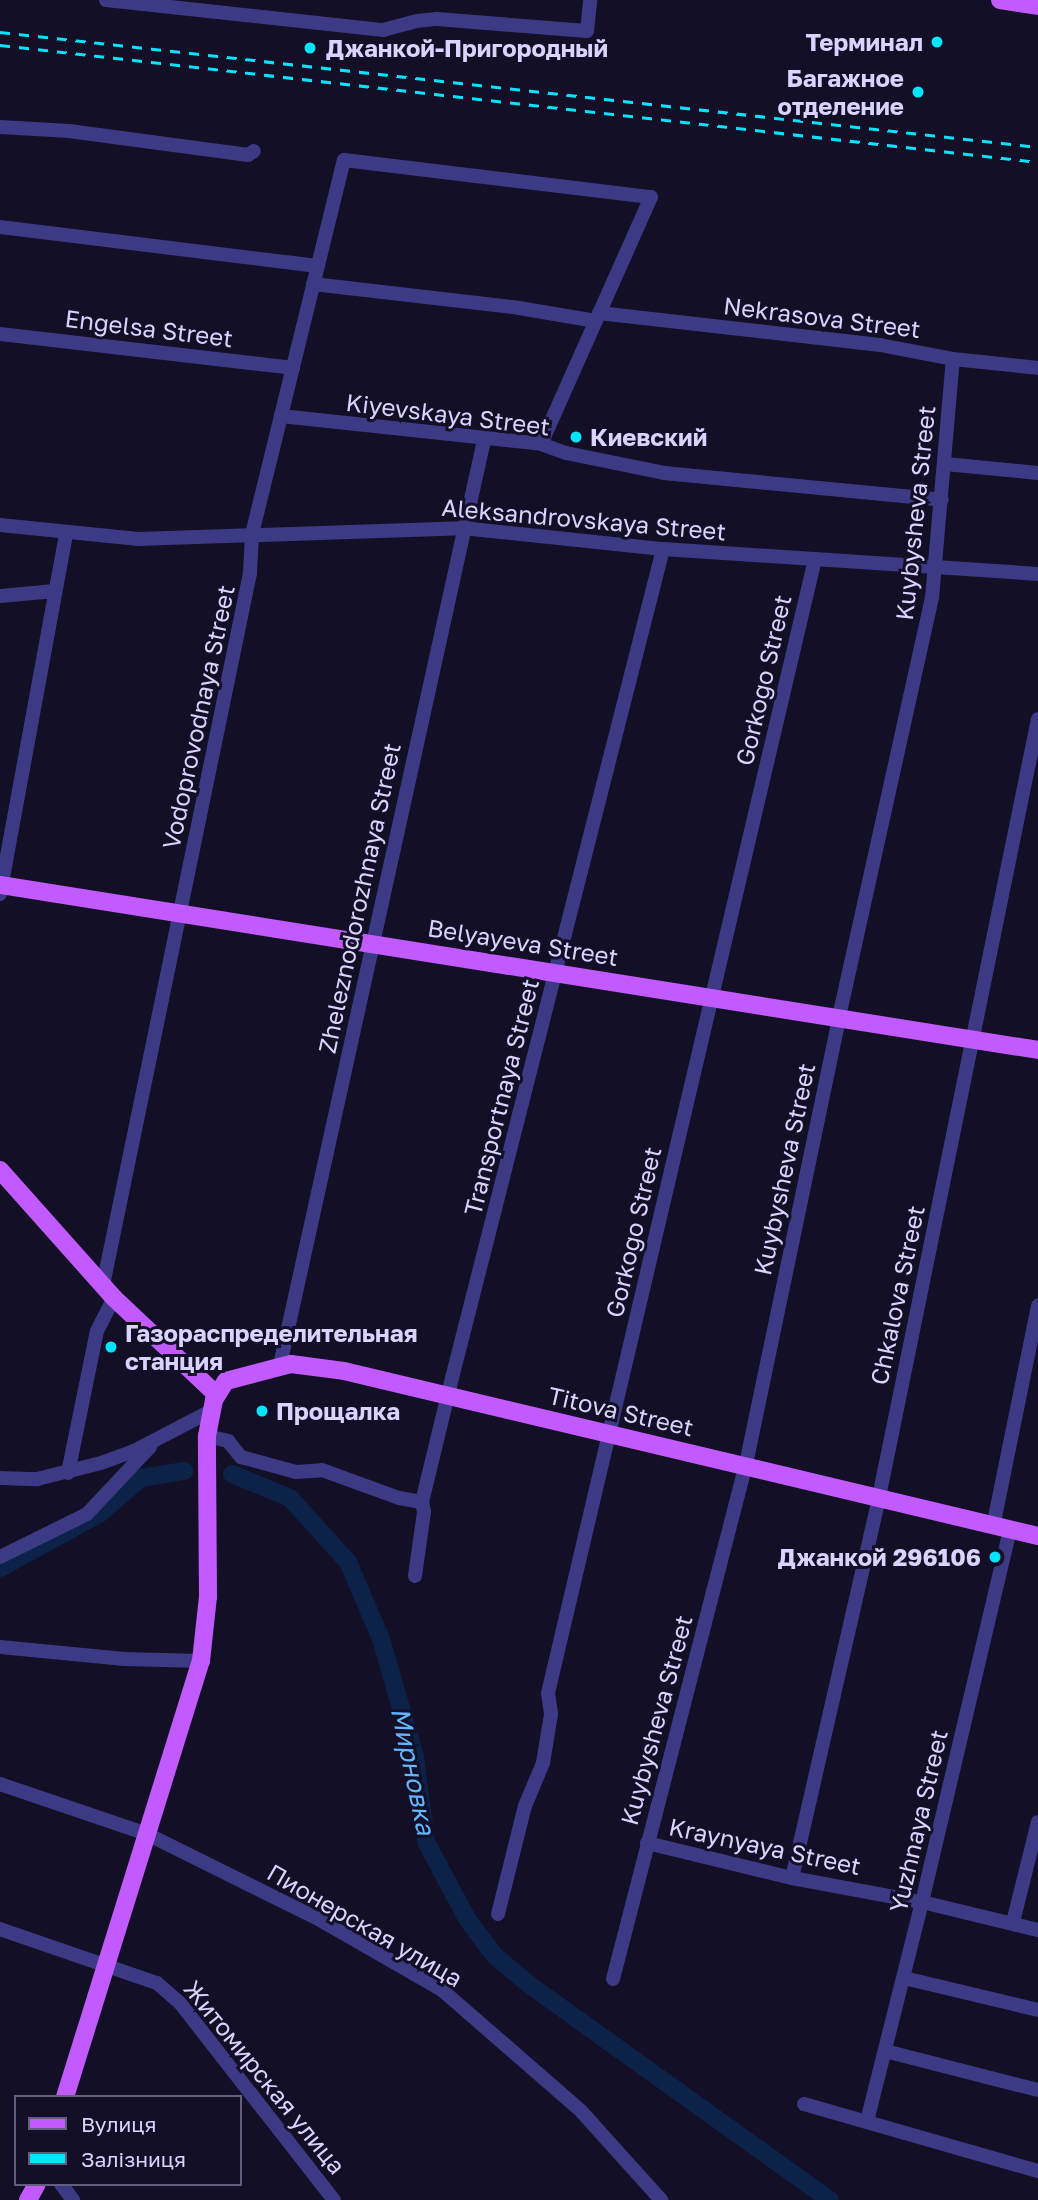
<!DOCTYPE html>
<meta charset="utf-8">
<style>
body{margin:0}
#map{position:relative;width:1038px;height:2200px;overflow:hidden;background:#130f26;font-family:"Golos Text",sans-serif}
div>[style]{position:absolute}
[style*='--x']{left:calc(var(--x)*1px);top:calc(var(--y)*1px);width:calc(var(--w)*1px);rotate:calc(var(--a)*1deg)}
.river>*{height:18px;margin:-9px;padding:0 9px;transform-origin:9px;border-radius:9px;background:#0c2248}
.minor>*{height:14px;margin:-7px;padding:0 7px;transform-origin:7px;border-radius:7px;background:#3d3a85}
.major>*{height:18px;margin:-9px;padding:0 9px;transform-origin:9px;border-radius:9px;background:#c25bff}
.rail>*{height:2.5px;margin-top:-1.25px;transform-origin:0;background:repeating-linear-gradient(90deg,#00e5ff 0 10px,transparent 0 19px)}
.dots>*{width:19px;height:19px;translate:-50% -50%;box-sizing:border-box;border:4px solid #130f26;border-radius:50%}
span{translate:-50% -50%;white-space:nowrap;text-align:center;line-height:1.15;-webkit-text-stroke:6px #130f26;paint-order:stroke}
.poi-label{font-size:24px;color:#d9d4ff;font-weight:700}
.right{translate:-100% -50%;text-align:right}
.left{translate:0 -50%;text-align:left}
.street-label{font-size:24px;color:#d9d4ff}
.water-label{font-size:26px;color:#62b6ff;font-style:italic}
.legend{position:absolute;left:14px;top:2095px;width:228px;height:91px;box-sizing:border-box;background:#130f26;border:2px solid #625e7d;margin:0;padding:9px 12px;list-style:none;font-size:21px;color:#d9d4ff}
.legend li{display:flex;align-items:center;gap:14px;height:35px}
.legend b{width:35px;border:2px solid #625e7d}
</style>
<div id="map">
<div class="river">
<div style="--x:232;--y:1474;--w:63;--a:22.5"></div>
<div style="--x:290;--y:1498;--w:86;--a:47.8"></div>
<div style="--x:348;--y:1562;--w:84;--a:66.8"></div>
<div style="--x:381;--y:1639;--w:123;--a:73.9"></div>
<div style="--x:415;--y:1757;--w:86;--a:82.6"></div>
<div style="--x:426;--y:1842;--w:89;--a:61.7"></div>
<div style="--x:468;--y:1920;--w:44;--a:53.4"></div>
<div style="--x:494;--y:1955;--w:48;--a:40"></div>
<div style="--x:531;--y:1986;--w:368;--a:35.6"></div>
<div style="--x:0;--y:1568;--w:113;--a:-28.6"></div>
<div style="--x:99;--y:1514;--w:55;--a:-40.6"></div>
<div style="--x:141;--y:1478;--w:44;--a:-9.2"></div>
</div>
<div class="minor">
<div style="--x:106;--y:0;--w:279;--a:6.2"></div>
<div style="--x:383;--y:30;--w:35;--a:-15"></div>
<div style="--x:417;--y:21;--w:20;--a:-6"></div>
<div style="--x:437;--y:19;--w:150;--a:4.6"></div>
<div style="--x:587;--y:31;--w:31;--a:-84"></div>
<div style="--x:0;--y:127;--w:69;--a:3.3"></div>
<div style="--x:69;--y:131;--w:181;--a:7.6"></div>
<div style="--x:248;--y:155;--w:7;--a:-34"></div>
<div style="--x:0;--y:227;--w:320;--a:7"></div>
<div style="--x:313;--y:284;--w:207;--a:6.6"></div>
<div style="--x:519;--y:308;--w:78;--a:9.6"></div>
<div style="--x:599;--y:313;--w:283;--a:6.5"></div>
<div style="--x:880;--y:345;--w:74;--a:10.9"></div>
<div style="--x:953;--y:359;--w:85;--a:6"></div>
<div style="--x:0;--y:334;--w:295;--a:6.6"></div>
<div style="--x:281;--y:416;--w:262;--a:6.1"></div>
<div style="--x:541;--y:444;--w:27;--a:20"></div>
<div style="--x:566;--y:453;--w:100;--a:11.5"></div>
<div style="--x:664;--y:473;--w:279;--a:5.5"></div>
<div style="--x:945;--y:464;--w:93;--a:5.5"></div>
<div style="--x:0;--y:525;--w:139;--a:5.8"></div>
<div style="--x:138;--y:539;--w:324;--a:-1.9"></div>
<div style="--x:462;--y:528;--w:202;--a:6"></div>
<div style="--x:663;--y:549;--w:376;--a:3.8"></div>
<div style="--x:0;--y:596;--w:55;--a:-5.2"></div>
<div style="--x:0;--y:894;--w:366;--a:-79.6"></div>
<div style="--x:103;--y:1285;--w:727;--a:-78.33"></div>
<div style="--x:250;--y:573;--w:39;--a:-87"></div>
<div style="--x:252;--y:534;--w:385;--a:-76.2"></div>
<div style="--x:344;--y:160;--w:309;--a:6.9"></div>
<div style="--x:651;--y:197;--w:270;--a:114"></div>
<div style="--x:280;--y:1365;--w:947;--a:-77.56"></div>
<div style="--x:207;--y:1436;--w:22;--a:13"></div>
<div style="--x:228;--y:1441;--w:21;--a:51"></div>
<div style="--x:241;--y:1457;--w:57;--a:15.3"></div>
<div style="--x:296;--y:1472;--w:26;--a:-4"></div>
<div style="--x:322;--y:1470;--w:82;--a:20"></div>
<div style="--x:399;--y:1498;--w:23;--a:10"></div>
<div style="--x:68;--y:1473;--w:145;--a:-78.5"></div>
<div style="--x:97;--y:1331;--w:37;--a:-63"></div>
<div style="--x:0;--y:1478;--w:37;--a:2"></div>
<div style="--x:37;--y:1479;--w:66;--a:-14"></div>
<div style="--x:101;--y:1463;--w:35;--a:-20"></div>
<div style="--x:134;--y:1451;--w:85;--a:-27.5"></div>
<div style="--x:993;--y:1527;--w:226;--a:-78.5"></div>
<div style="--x:0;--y:1557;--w:97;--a:-26.3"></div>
<div style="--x:87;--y:1514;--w:92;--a:-46.8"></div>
<div style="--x:415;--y:1576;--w:65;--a:-82"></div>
<div style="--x:424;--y:1512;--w:10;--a:-101"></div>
<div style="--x:422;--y:1502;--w:128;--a:-76.4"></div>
<div style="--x:452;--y:1378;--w:855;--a:-75.72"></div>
<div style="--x:0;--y:1647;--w:125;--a:5.5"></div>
<div style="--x:124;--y:1659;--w:77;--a:1.5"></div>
<div style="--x:0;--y:1784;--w:155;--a:18.8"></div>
<div style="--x:147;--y:1834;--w:193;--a:26.4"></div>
<div style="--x:320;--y:1920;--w:141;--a:29.8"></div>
<div style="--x:442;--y:1990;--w:184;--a:41"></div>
<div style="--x:581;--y:2111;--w:120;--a:48"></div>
<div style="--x:647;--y:1843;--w:149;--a:13.6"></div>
<div style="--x:792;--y:1878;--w:132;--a:10.5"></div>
<div style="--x:922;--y:1902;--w:119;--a:13.6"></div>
<div style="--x:792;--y:1878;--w:391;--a:-77.1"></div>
<div style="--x:879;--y:1497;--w:794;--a:-78.45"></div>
<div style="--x:498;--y:1914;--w:111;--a:-76"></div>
<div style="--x:525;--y:1806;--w:47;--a:-67.3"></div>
<div style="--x:543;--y:1763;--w:50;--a:-80.7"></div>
<div style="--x:551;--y:1714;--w:21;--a:-98"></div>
<div style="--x:548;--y:1693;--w:1165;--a:-76.75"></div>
<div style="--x:1013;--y:1922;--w:103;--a:-76"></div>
<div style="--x:0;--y:1929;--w:166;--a:19"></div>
<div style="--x:157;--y:1983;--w:30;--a:41"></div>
<div style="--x:180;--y:2003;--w:250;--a:52"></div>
<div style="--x:904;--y:1978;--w:138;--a:13.4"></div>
<div style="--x:613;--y:1979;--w:532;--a:-75.52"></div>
<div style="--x:746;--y:1464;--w:457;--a:-78.2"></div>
<div style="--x:839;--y:1017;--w:429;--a:-77.5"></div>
<div style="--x:932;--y:598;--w:240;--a:-85"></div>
<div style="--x:885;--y:2051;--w:158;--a:14.3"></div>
<div style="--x:804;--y:2104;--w:243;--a:16"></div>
<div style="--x:867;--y:2121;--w:226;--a:-75.9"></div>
<div style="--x:922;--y:1902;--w:382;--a:-76.7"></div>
<div style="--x:61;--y:2184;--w:20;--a:53"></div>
</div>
<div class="major">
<div style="--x:1000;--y:0;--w:38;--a:9"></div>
<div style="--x:0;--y:885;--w:1051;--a:9.03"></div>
<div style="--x:0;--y:1170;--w:171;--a:48.3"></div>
<div style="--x:114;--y:1298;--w:140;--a:43.3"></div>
<div style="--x:65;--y:2097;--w:457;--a:-72.7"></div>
<div style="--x:201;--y:1661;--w:64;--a:-83.8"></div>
<div style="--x:208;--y:1597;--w:161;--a:-90.4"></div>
<div style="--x:207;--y:1436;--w:37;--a:-79"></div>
<div style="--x:214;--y:1400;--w:22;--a:-58"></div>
<div style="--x:226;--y:1381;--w:67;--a:-14.7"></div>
<div style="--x:291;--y:1364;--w:53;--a:7.5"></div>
<div style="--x:344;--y:1371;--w:713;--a:13.37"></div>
<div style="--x:28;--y:2200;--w:18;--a:-61"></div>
</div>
<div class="rail">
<div style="--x:0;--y:32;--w:1044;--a:6.32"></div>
<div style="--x:0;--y:45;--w:1045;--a:6.43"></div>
</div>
<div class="dots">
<div style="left:937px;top:42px;background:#00e5ff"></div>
<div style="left:310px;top:48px;background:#00e5ff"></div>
<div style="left:918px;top:92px;background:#00e5ff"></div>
<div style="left:576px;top:437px;background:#00e5ff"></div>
<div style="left:111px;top:1347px;background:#00e5ff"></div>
<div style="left:262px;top:1411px;background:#00e5ff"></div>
<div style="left:995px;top:1557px;background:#00e5ff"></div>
</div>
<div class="poi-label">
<span class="right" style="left:923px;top:42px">Терминал</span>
<span class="left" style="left:326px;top:48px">Джанкой-Пригородный</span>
<span class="right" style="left:904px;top:92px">Багажное<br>отделение</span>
<span class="left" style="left:590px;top:437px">Киевский</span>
<span class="left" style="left:125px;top:1347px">Газораспределительная<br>станция</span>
<span class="left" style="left:276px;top:1411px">Прощалка</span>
<span class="right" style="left:981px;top:1557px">Джанкой 296106</span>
</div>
<div class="street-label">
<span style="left:822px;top:317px;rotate:7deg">Nekrasova Street</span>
<span style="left:149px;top:328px;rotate:7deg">Engelsa Street</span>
<span style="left:448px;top:414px;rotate:7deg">Kiyevskaya Street</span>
<span style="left:915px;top:513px;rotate:-84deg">Kuybysheva Street</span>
<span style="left:584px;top:519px;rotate:5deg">Aleksandrovskaya Street</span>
<span style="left:763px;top:680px;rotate:-77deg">Gorkogo Street</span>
<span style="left:198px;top:717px;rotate:-78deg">Vodoprovodnaya Street</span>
<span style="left:359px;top:898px;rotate:-78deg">Zheleznodorozhnaya Street</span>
<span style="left:523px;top:942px;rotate:9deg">Belyayeva Street</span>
<span style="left:501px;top:1097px;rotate:-76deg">Transportnaya Street</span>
<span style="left:784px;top:1169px;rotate:-78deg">Kuybysheva Street</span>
<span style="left:633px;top:1232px;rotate:-77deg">Gorkogo Street</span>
<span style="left:897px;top:1295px;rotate:-78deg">Chkalova Street</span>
<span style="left:621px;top:1411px;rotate:13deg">Titova Street</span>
<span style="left:656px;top:1720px;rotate:-75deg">Kuybysheva Street</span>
<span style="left:918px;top:1821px;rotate:-77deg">Yuzhnaya Street</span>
<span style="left:765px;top:1846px;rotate:12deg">Kraynyaya Street</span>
<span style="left:365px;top:1925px;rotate:30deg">Пионерская улица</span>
<span style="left:265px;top:2077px;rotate:51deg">Житомирская улица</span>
</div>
<div class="water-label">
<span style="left:413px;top:1771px;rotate:78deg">Мирновка</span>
</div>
<ul class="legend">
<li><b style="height:9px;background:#c25bff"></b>Вулиця</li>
<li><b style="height:9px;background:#00e5ff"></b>Залізниця</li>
</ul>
</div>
